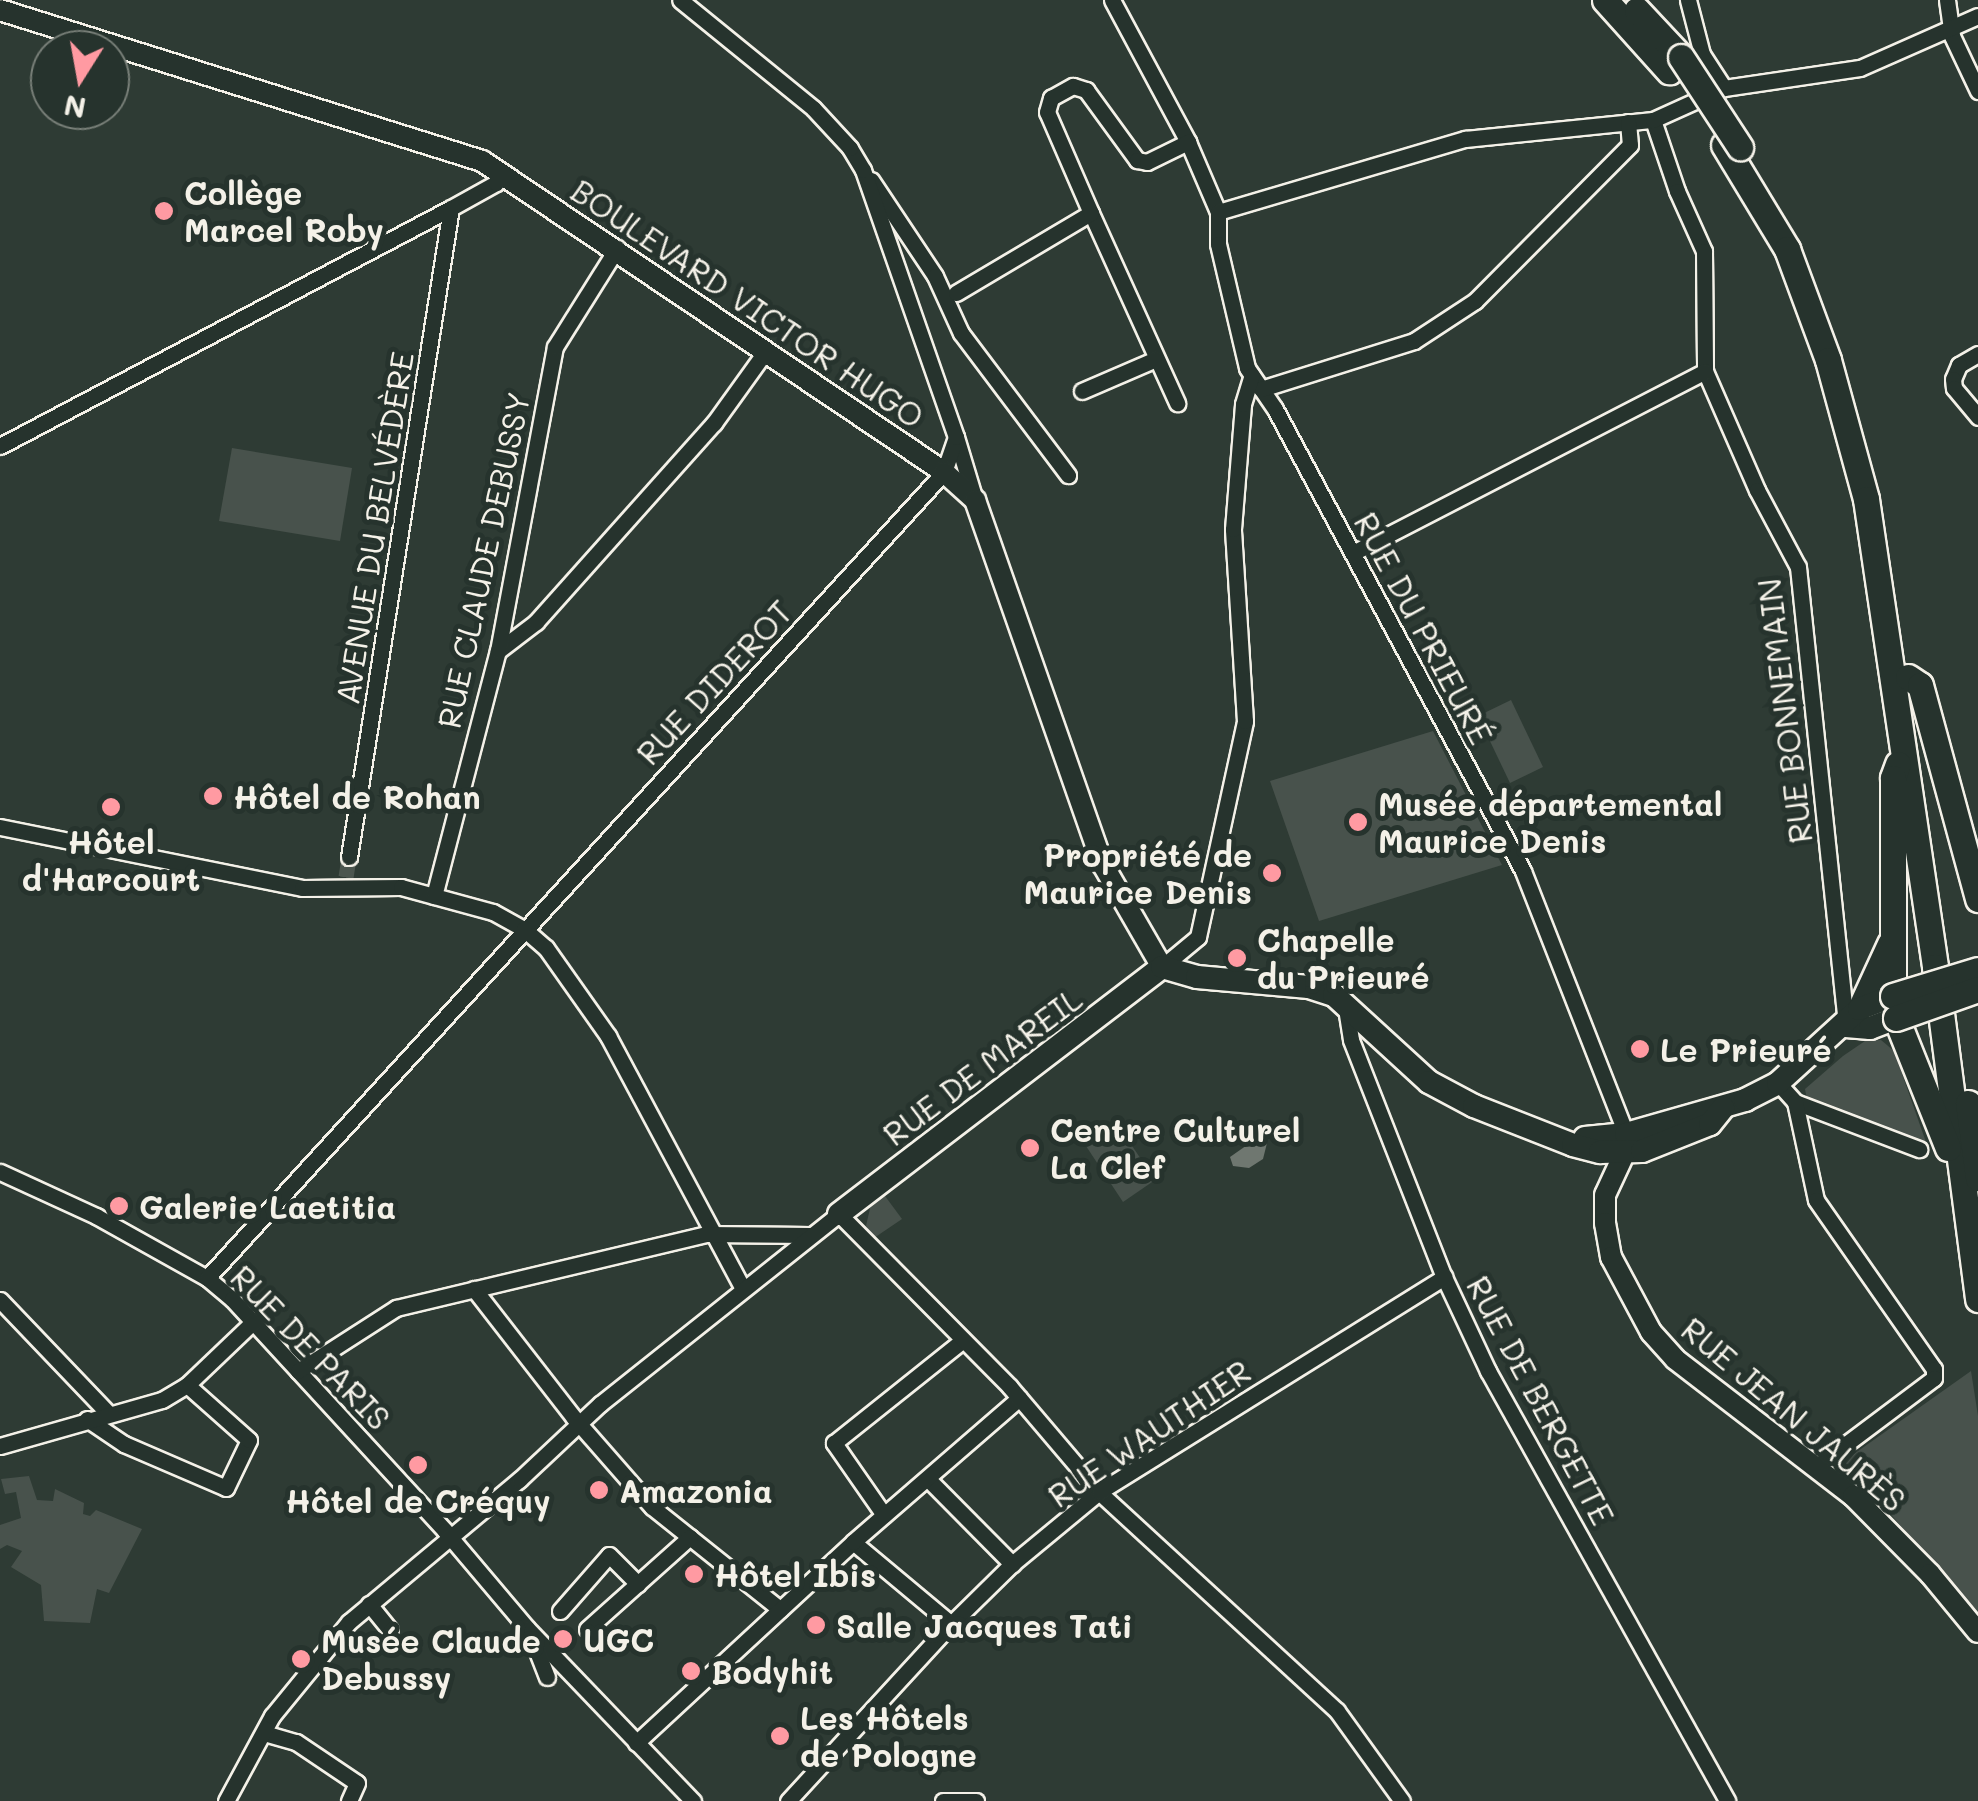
<!DOCTYPE html>
<meta charset="utf-8">
<style>
body{margin:0}
#map{position:relative;width:1978px;height:1801px;overflow:hidden;background:#2e3b34;font-family:Mali,sans-serif}
div>[style]{position:absolute}
[style*='--x']{left:calc(var(--x)*1px);top:calc(var(--y)*1px);width:calc(var(--w)*1px);rotate:calc(var(--a)*1deg)}
.green>*{inset:0;background:#48524c}
.water>*{inset:0;background:#6f7770}
.minor-tunnel>*{height:15px;margin-top:-7.5px;transform-origin:0;background:repeating-linear-gradient(90deg,#4c564f 0 15px,transparent 0 23px)}
.roads{filter:drop-shadow(2px 0 #f4f1e8) drop-shadow(-2px 0 #f4f1e8) drop-shadow(0 2px #f4f1e8) drop-shadow(0 -2px #f4f1e8)}
.minor>*{height:15px;margin:-7.5px;padding:0 7.5px;transform-origin:7.5px;border-radius:7.5px;background:#26332d}
.tertiary>*{height:20px;margin:-10px;padding:0 10px;transform-origin:10px;border-radius:10px;background:#26332d}
.secondary>*{height:22px;margin:-11px;padding:0 11px;transform-origin:11px;border-radius:11px;background:#26332d}
.primary>*{height:25px;margin:-12.5px;padding:0 12.5px;transform-origin:12.5px;border-radius:12.5px;background:#26332d}
.bridges{filter:drop-shadow(2px 0 #f4f1e8) drop-shadow(-2px 0 #f4f1e8) drop-shadow(0 2px #f4f1e8) drop-shadow(0 -2px #f4f1e8)}
.primary-bridge>*{height:25px;margin:-12.5px;padding:0 12.5px;transform-origin:12.5px;border-radius:12.5px;background:#26332d}
.dots>*{width:28px;height:28px;translate:-50% -50%;box-sizing:border-box;border:5px solid #26332d;border-radius:50%}
span{translate:-50% -50%;white-space:nowrap;text-align:center;line-height:1.15;-webkit-text-stroke:10px #26332d;paint-order:stroke}
.poi-label{font-size:32px;color:#f4f1e8;font-weight:700}
.left{translate:0 -50%;text-align:left}
.right{translate:-100% -50%;text-align:right}
.street-label{font-size:32px;color:#f4f1e8}
.north{position:absolute;left:30px;top:30px;width:100px;height:100px;box-sizing:border-box;background:#26332d;border:2px solid #787f78;border-radius:50%;rotate:191deg;font-size:28px;font-weight:700;line-height:40px;text-align:center;color:#f4f1e8}
.north::after{content:'';display:block;margin:auto;width:35px;height:45px;background:#ff9aa2;clip-path:polygon(50% 0,100% 100%,50% 72%,0 100%)}
</style>
<div id="map">
<div class="green">
<div style="clip-path:polygon(232px 448px,352px 468px,340px 541px,219px 521px)"></div>
<div style="clip-path:polygon(1511px 700px,1543px 767px,1510px 783px,1478px 716px)"></div>
<div style="clip-path:polygon(1433px 731px,1502px 865px,1319px 921px,1270px 781px)"></div>
<div style="clip-path:polygon(1881px 1040px,1894px 1051px,1927px 1145px,1807px 1100px,1805px 1089px,1843px 1056px,1865px 1041px)"></div>
<div style="clip-path:polygon(1116px 1122px,1155px 1180px,1123px 1202px,1084px 1143px)"></div>
<div style="clip-path:polygon(885px 1196px,902px 1219px,874px 1238px,866px 1226px,871px 1204px)"></div>
<div style="clip-path:polygon(1971px 1371px,1978px 1416px,1978px 1614px,1844px 1461px)"></div>
<div style="clip-path:polygon(29px 1476px,37px 1500px,53px 1501px,55px 1489px,84px 1503px,83px 1514px,90px 1516px,96px 1510px,142px 1529px,109px 1593px,97px 1589px,90px 1623px,44px 1621px,41px 1585px,11px 1567px,22px 1551px,7px 1545px,0 1549px,0 1525px,21px 1518px,16px 1492px,5px 1494px,1px 1479px)"></div>
</div>
<div class="water">
<div style="clip-path:polygon(1260px 1136px,1267px 1143px,1263px 1159px,1249px 1168px,1233px 1166px,1230px 1157px)"></div>
</div>
<div class="minor-tunnel">
<div style="--x:346;--y:877;--w:20;--a:-81"></div>
</div>
<div class="roads">
<div class="minor">
<div style="--x:1112;--y:0;--w:161;--a:61.8"></div>
<div style="--x:1188;--y:142;--w:76;--a:66.8"></div>
<div style="--x:1218;--y:212;--w:32;--a:90"></div>
<div style="--x:1218;--y:244;--w:127;--a:76.8"></div>
<div style="--x:1247;--y:368;--w:50;--a:55.7"></div>
<div style="--x:1275;--y:409;--w:524;--a:61.77"></div>
<div style="--x:1523;--y:871;--w:282;--a:68.6"></div>
<div style="--x:1688;--y:0;--w:56;--a:75.5"></div>
<div style="--x:1702;--y:54;--w:40;--a:57.1"></div>
<div style="--x:1947;--y:0;--w:36;--a:82"></div>
<div style="--x:1952;--y:36;--w:61;--a:64.7"></div>
<div style="--x:1653;--y:120;--w:75;--a:71.3"></div>
<div style="--x:1677;--y:191;--w:66;--a:65.8"></div>
<div style="--x:1704;--y:251;--w:120;--a:89.5"></div>
<div style="--x:1705;--y:371;--w:130;--a:66.4"></div>
<div style="--x:1757;--y:490;--w:87;--a:62"></div>
<div style="--x:1798;--y:567;--w:462;--a:84"></div>
<div style="--x:871;--y:180;--w:115;--a:56.3"></div>
<div style="--x:935;--y:276;--w:63;--a:65.5"></div>
<div style="--x:961;--y:333;--w:178;--a:53"></div>
<div style="--x:1218;--y:212;--w:258;--a:-16.5"></div>
<div style="--x:1465;--y:139;--w:189;--a:-5.8"></div>
<div style="--x:1653;--y:120;--w:78;--a:-24.3"></div>
<div style="--x:1724;--y:88;--w:137;--a:-8.4"></div>
<div style="--x:1860;--y:68;--w:129;--a:-23.8"></div>
<div style="--x:1091;--y:213;--w:209;--a:65.6"></div>
<div style="--x:956;--y:293;--w:157;--a:-30.7"></div>
<div style="--x:1091;--y:213;--w:110;--a:-113.5"></div>
<div style="--x:1047;--y:112;--w:15;--a:-74"></div>
<div style="--x:1051;--y:98;--w:25;--a:-29"></div>
<div style="--x:1073;--y:86;--w:14;--a:17"></div>
<div style="--x:1086;--y:90;--w:87;--a:53.9"></div>
<div style="--x:1137;--y:160;--w:10;--a:11"></div>
<div style="--x:1147;--y:162;--w:46;--a:-26"></div>
<div style="--x:1978;--y:354;--w:22;--a:150"></div>
<div style="--x:1959;--y:365;--w:15;--a:113"></div>
<div style="--x:1953;--y:379;--w:9;--a:84"></div>
<div style="--x:1954;--y:388;--w:38;--a:50"></div>
<div style="--x:1261;--y:389;--w:160;--a:-17.4"></div>
<div style="--x:1414;--y:341;--w:73;--a:-33.3"></div>
<div style="--x:1475;--y:301;--w:220;--a:-45.2"></div>
<div style="--x:1630;--y:145;--w:23;--a:-95"></div>
<div style="--x:1082;--y:391;--w:81;--a:-23.4"></div>
<div style="--x:956;--y:437;--w:66;--a:73.2"></div>
<div style="--x:0;--y:446;--w:510;--a:-27.82"></div>
<div style="--x:451;--y:208;--w:51;--a:-29.1"></div>
<div style="--x:496;--y:183;--w:13;--a:-61"></div>
<div style="--x:1353;--y:553;--w:396;--a:-27.3"></div>
<div style="--x:498;--y:651;--w:48;--a:-37.3"></div>
<div style="--x:536;--y:622;--w:267;--a:-48.2"></div>
<div style="--x:714;--y:423;--w:87;--a:-54.3"></div>
<div style="--x:0;--y:827;--w:308;--a:11.4"></div>
<div style="--x:302;--y:888;--w:99;--a:-0.6"></div>
<div style="--x:401;--y:887;--w:95;--a:15.2"></div>
<div style="--x:493;--y:912;--w:35;--a:29"></div>
<div style="--x:524;--y:929;--w:29;--a:41"></div>
<div style="--x:546;--y:948;--w:108;--a:54.8"></div>
<div style="--x:608;--y:1036;--w:285;--a:61.9"></div>
<div style="--x:349;--y:857;--w:657;--a:-81.07"></div>
<div style="--x:434;--y:896;--w:253;--a:-75.4"></div>
<div style="--x:498;--y:651;--w:309;--a:-79.4"></div>
<div style="--x:555;--y:347;--w:117;--a:-57.9"></div>
<div style="--x:1162;--y:967;--w:47;--a:-39.8"></div>
<div style="--x:1198;--y:937;--w:221;--a:-77.7"></div>
<div style="--x:1245;--y:721;--w:192;--a:-93.6"></div>
<div style="--x:1233;--y:529;--w:125;--a:-85.4"></div>
<div style="--x:1243;--y:404;--w:30;--a:-73"></div>
<div style="--x:1346;--y:1008;--w:32;--a:81"></div>
<div style="--x:1351;--y:1040;--w:255;--a:68.6"></div>
<div style="--x:1444;--y:1277;--w:104;--a:64.9"></div>
<div style="--x:1488;--y:1371;--w:492;--a:60.9"></div>
<div style="--x:1778;--y:1083;--w:25;--a:48"></div>
<div style="--x:1795;--y:1102;--w:133;--a:20.8"></div>
<div style="--x:1795;--y:1102;--w:100;--a:77.9"></div>
<div style="--x:1816;--y:1200;--w:206;--a:55.1"></div>
<div style="--x:1934;--y:1369;--w:9;--a:90"></div>
<div style="--x:1934;--y:1378;--w:145;--a:143.1"></div>
<div style="--x:0;--y:1172;--w:106;--a:24.6"></div>
<div style="--x:96;--y:1216;--w:127;--a:29.2"></div>
<div style="--x:207;--y:1278;--w:33;--a:40"></div>
<div style="--x:232;--y:1299;--w:315;--a:47.4"></div>
<div style="--x:445;--y:1531;--w:127;--a:49.8"></div>
<div style="--x:527;--y:1628;--w:240;--a:46.2"></div>
<div style="--x:207;--y:1278;--w:1092;--a:-47.56"></div>
<div style="--x:944;--y:472;--w:37;--a:-71"></div>
<div style="--x:956;--y:437;--w:283;--a:-109.2"></div>
<div style="--x:863;--y:170;--w:26;--a:-121"></div>
<div style="--x:850;--y:148;--w:54;--a:-132.8"></div>
<div style="--x:813;--y:108;--w:171;--a:-140.9"></div>
<div style="--x:474;--y:1289;--w:163;--a:52.2"></div>
<div style="--x:574;--y:1418;--w:118;--a:48.8"></div>
<div style="--x:652;--y:1507;--w:164;--a:38.6"></div>
<div style="--x:0;--y:1300;--w:158;--a:46.3"></div>
<div style="--x:298;--y:1371;--w:117;--a:-32.7"></div>
<div style="--x:396;--y:1308;--w:319;--a:-13.4"></div>
<div style="--x:706;--y:1234;--w:104;--a:0.6"></div>
<div style="--x:87;--y:1419;--w:45;--a:34"></div>
<div style="--x:124;--y:1444;--w:111;--a:23.3"></div>
<div style="--x:226;--y:1488;--w:53;--a:-64.4"></div>
<div style="--x:249;--y:1440;--w:83;--a:-138.4"></div>
<div style="--x:0;--y:1446;--w:168;--a:-15.9"></div>
<div style="--x:162;--y:1400;--w:29;--a:-31"></div>
<div style="--x:187;--y:1385;--w:94;--a:-43.7"></div>
<div style="--x:928;--y:1479;--w:120;--a:45.3"></div>
<div style="--x:884;--y:1515;--w:88;--a:-124.8"></div>
<div style="--x:834;--y:1443;--w:165;--a:-38.6"></div>
<div style="--x:853;--y:1542;--w:128;--a:39.9"></div>
<div style="--x:369;--y:1604;--w:33;--a:51"></div>
<div style="--x:560;--y:1611;--w:74;--a:-48.8"></div>
<div style="--x:609;--y:1555;--w:41;--a:45"></div>
<div style="--x:587;--y:1629;--w:138;--a:-41.8"></div>
<div style="--x:531;--y:1636;--w:44;--a:68.7"></div>
<div style="--x:264;--y:1733;--w:33;--a:16"></div>
<div style="--x:296;--y:1742;--w:73;--a:33.9"></div>
<div style="--x:357;--y:1783;--w:20;--a:114"></div>
<div style="--x:636;--y:1743;--w:296;--a:-42.8"></div>
<div style="--x:853;--y:1542;--w:220;--a:-40.9"></div>
<div style="--x:226;--y:1801;--w:97;--a:-61.6"></div>
<div style="--x:272;--y:1716;--w:122;--a:-50.7"></div>
<div style="--x:349;--y:1622;--w:222;--a:-39.9"></div>
<div style="--x:519;--y:1480;--w:111;--a:-43.2"></div>
<div style="--x:600;--y:1404;--w:305;--a:-38.5"></div>
<div style="--x:839;--y:1214;--w:243;--a:45.3"></div>
<div style="--x:1010;--y:1387;--w:138;--a:49.7"></div>
<div style="--x:1099;--y:1492;--w:323;--a:42.6"></div>
<div style="--x:1337;--y:1711;--w:111;--a:54.2"></div>
<div style="--x:788;--y:1801;--w:241;--a:-47.4"></div>
<div style="--x:951;--y:1624;--w:86;--a:-44.5"></div>
<div style="--x:1012;--y:1564;--w:113;--a:-39.6"></div>
<div style="--x:1099;--y:1492;--w:407;--a:-31.9"></div>
<div style="--x:943;--y:1801;--w:33;--a:0"></div>
</div>
<div class="tertiary">
<div style="--x:0;--y:10;--w:505;--a:17.39"></div>
<div style="--x:482;--y:161;--w:557;--a:33.95"></div>
<div style="--x:944;--y:472;--w:42;--a:42.1"></div>
<div style="--x:975;--y:500;--w:387;--a:70.7"></div>
<div style="--x:1103;--y:865;--w:118;--a:60"></div>
<div style="--x:1625;--y:1152;--w:47;--a:114.9"></div>
<div style="--x:1605;--y:1195;--w:28;--a:90"></div>
<div style="--x:1605;--y:1223;--w:35;--a:80"></div>
<div style="--x:1611;--y:1257;--w:85;--a:61.9"></div>
<div style="--x:1651;--y:1332;--w:36;--a:48"></div>
<div style="--x:1675;--y:1359;--w:225;--a:37.6"></div>
<div style="--x:1853;--y:1496;--w:110;--a:45.4"></div>
<div style="--x:1930;--y:1574;--w:75;--a:50.4"></div>
</div>
<div class="secondary">
<div style="--x:1859;--y:1009;--w:72;--a:-65.2"></div>
<div style="--x:1846;--y:1026;--w:24;--a:5"></div>
<div style="--x:1870;--y:1028;--w:28;--a:-21"></div>
<div style="--x:1585;--y:1138;--w:41;--a:-5.6"></div>
<div style="--x:1626;--y:1134;--w:124;--a:-15.9"></div>
<div style="--x:1745;--y:1100;--w:37;--a:-27"></div>
<div style="--x:1778;--y:1083;--w:110;--a:-42.4"></div>
<div style="--x:1859;--y:1009;--w:36;--a:-21"></div>
<div style="--x:839;--y:1214;--w:407;--a:-37.4"></div>
<div style="--x:1162;--y:967;--w:36;--a:16"></div>
<div style="--x:1197;--y:977;--w:112;--a:5.1"></div>
<div style="--x:1309;--y:987;--w:26;--a:18"></div>
<div style="--x:1334;--y:995;--w:129;--a:42.5"></div>
<div style="--x:1429;--y:1082;--w:51;--a:28.1"></div>
<div style="--x:1474;--y:1106;--w:106;--a:21.5"></div>
<div style="--x:1573;--y:1145;--w:28;--a:15"></div>
<div style="--x:1600;--y:1152;--w:42;--a:-1.4"></div>
<div style="--x:1642;--y:1151;--w:73;--a:-21.7"></div>
<div style="--x:1710;--y:1124;--w:21;--a:-51"></div>
</div>
<div class="primary">
<div style="--x:1605;--y:0;--w:96;--a:48"></div>
<div style="--x:1637;--y:10;--w:64;--a:46.9"></div>
<div style="--x:1724;--y:145;--w:122;--a:58.8"></div>
<div style="--x:1787;--y:249;--w:118;--a:69.7"></div>
<div style="--x:1828;--y:360;--w:144;--a:74.7"></div>
<div style="--x:1866;--y:499;--w:473;--a:81.6"></div>
<div style="--x:1935;--y:967;--w:335;--a:82.6"></div>
<div style="--x:1908;--y:677;--w:14;--a:34"></div>
<div style="--x:1920;--y:685;--w:222;--a:74.8"></div>
<div style="--x:1898;--y:764;--w:15;--a:110"></div>
<div style="--x:1893;--y:778;--w:218;--a:90"></div>
<div style="--x:1893;--y:996;--w:22;--a:82"></div>
<div style="--x:1896;--y:1018;--w:140;--a:68.2"></div>
<div style="--x:1968;--y:1103;--w:76;--a:82.4"></div>
</div>
</div>
<div class="bridges">
<div class="primary-bridge">
<div style="--x:1681;--y:57;--w:108;--a:56.8"></div>
<div style="--x:1893;--y:996;--w:89;--a:-17"></div>
<div style="--x:1896;--y:1018;--w:87;--a:-19.5"></div>
</div>
</div>
<div class="dots">
<div style="left:164px;top:211px;background:#ff9aa2"></div>
<div style="left:213px;top:796px;background:#ff9aa2"></div>
<div style="left:111px;top:807px;background:#ff9aa2"></div>
<div style="left:1358px;top:822px;background:#ff9aa2"></div>
<div style="left:1272px;top:873px;background:#ff9aa2"></div>
<div style="left:1237px;top:958px;background:#ff9aa2"></div>
<div style="left:1640px;top:1049px;background:#ff9aa2"></div>
<div style="left:1030px;top:1148px;background:#ff9aa2"></div>
<div style="left:119px;top:1206px;background:#ff9aa2"></div>
<div style="left:418px;top:1465px;background:#ff9aa2"></div>
<div style="left:599px;top:1490px;background:#ff9aa2"></div>
<div style="left:694px;top:1574px;background:#ff9aa2"></div>
<div style="left:816px;top:1625px;background:#ff9aa2"></div>
<div style="left:563px;top:1639px;background:#ff9aa2"></div>
<div style="left:301px;top:1659px;background:#ff9aa2"></div>
<div style="left:691px;top:1671px;background:#ff9aa2"></div>
<div style="left:780px;top:1736px;background:#ff9aa2"></div>
</div>
<div class="poi-label">
<span class="left" style="left:184px;top:211px">Collège<br>Marcel Roby</span>
<span class="left" style="left:233px;top:796px">Hôtel de Rohan</span>
<span class="left" style="left:1378px;top:822px">Musée départemental<br>Maurice Denis</span>
<span style="left:111px;top:860px">Hôtel<br>d'Harcourt</span>
<span class="right" style="left:1252px;top:873px">Propriété de<br>Maurice Denis</span>
<span class="left" style="left:1257px;top:958px">Chapelle<br>du Prieuré</span>
<span class="left" style="left:1660px;top:1049px">Le Prieuré</span>
<span class="left" style="left:1050px;top:1148px">Centre Culturel<br>La Clef</span>
<span class="left" style="left:139px;top:1206px">Galerie Laetitia</span>
<span class="left" style="left:619px;top:1490px">Amazonia</span>
<span style="left:418px;top:1500px">Hôtel de Créquy</span>
<span class="left" style="left:714px;top:1574px">Hôtel Ibis</span>
<span class="left" style="left:836px;top:1625px">Salle Jacques Tati</span>
<span class="left" style="left:583px;top:1639px">UGC</span>
<span class="left" style="left:321px;top:1659px">Musée Claude<br>Debussy</span>
<span class="left" style="left:711px;top:1671px">Bodyhit</span>
<span class="left" style="left:800px;top:1736px">Les Hôtels<br>de Pologne</span>
</div>
<div class="street-label">
<span style="left:748px;top:303px;rotate:34deg">BOULEVARD VICTOR HUGO</span>
<span style="left:374px;top:528px;rotate:-81deg">AVENUE DU BELVÉDÈRE</span>
<span style="left:483px;top:560px;rotate:-78deg">RUE CLAUDE DEBUSSY</span>
<span style="left:1424px;top:628px;rotate:62deg">RUE DU PRIEURÉ</span>
<span style="left:714px;top:682px;rotate:-47deg">RUE DIDEROT</span>
<span style="left:1784px;top:711px;rotate:-97deg">RUE BONNEMAIN</span>
<span style="left:982px;top:1066px;rotate:-37deg">RUE DE MAREIL</span>
<span style="left:311px;top:1347px;rotate:46deg">RUE DE PARIS</span>
<span style="left:1541px;top:1400px;rotate:62deg">RUE DE BERGETTE</span>
<span style="left:1794px;top:1414px;rotate:40deg">RUE JEAN JAURÈS</span>
<span style="left:1149px;top:1433px;rotate:-34deg">RUE WAUTHIER</span>
</div>
<div class="north">N</div>
</div>
